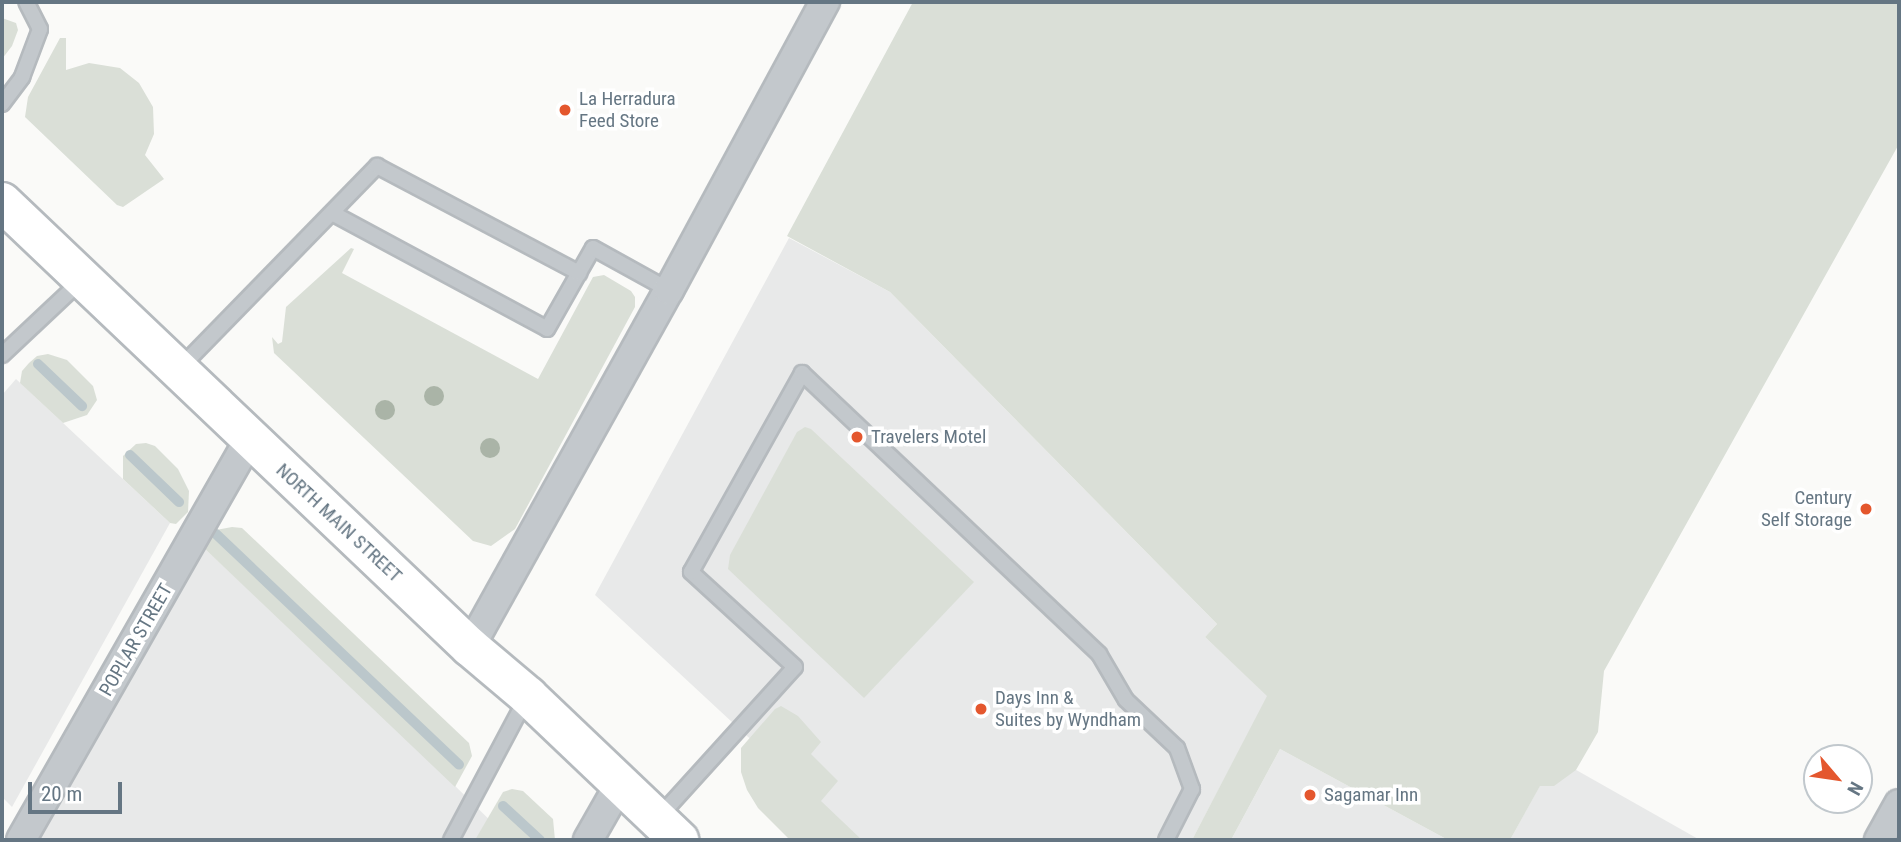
<!DOCTYPE html>
<style>
body{margin:0}
#map{position:relative;width:1901px;height:842px;overflow:hidden;background:#fafaf8;font-family:"Roboto Condensed",sans-serif}
div>[style]{position:absolute}
[style*='--x']{left:calc(var(--x)*1px);top:calc(var(--y)*1px);width:calc(var(--w)*1px);rotate:calc(var(--a)*1deg)}
.built>*{inset:0;background:#e8e9e9}
.green>*{inset:0;background:#dadfd7}
.stream>*{height:10px;margin:-5px;padding:0 5px;transform-origin:5px;border-radius:5px;background:#bbc7cb}
.roads{filter:drop-shadow(2px 0 #b5babe) drop-shadow(-2px 0 #b5babe) drop-shadow(0 2px #b5babe) drop-shadow(0 -2px #b5babe)}
.service>*{height:14px;margin:-7px;padding:0 7px;transform-origin:7px;border-radius:7px;background:#c3c8cc}
.minor>*{height:28px;margin:-14px;padding:0 14px;transform-origin:14px;border-radius:14px;background:#c3c8cc}
.primary>*{height:38px;margin:-19px;padding:0 19px;transform-origin:19px;border-radius:19px;background:#fff}
.trees>*{width:20px;height:20px;margin:-10px;border-radius:50%;background:#aab4a7}
.dots>*{width:19px;height:19px;translate:-50% -50%;box-sizing:border-box;border:4px solid #fff;border-radius:50%}
span{translate:-50% -50%;white-space:nowrap;text-align:center;line-height:1.15;-webkit-text-stroke:7px #fff;paint-order:stroke}
.poi-label{font-size:19px;color:#657683}
.left{translate:0 -50%;text-align:left}
.right{translate:-100% -50%;text-align:right}
.street-label{font-size:19px;color:#657683}
.frame{position:absolute;inset:0;border:4px solid #657683;pointer-events:none}
.north{position:absolute;left:1803px;top:744px;width:70px;height:70px;box-sizing:border-box;background:#fff;border:2px solid #c1c8cd;border-radius:50%;rotate:119deg;font-size:19px;font-weight:700;line-height:28px;text-align:center;color:#657683}
.north::after{content:'';display:block;margin:auto;width:24px;height:32px;background:#e4572e;clip-path:polygon(50% 0,100% 100%,50% 72%,0 100%)}
.scale{position:absolute;left:28px;top:782px;width:94px;height:32px;box-sizing:border-box;border:4px solid #657683;border-top:0;padding-left:9px;font-size:21px;line-height:24px;white-space:nowrap;color:#657683;-webkit-text-stroke:5px #fff;paint-order:stroke}
</style>
<div id="map">
<div class="built">
<div style="clip-path:polygon(789px 238px,890px 292px,1217px 624px,1205px 637px,1268px 696px,1192px 840px,859px 840px,595px 595px)"></div>
<div style="clip-path:polygon(16px 379px,170px 523px,12px 807px,2px 797px,2px 395px)"></div>
<div style="clip-path:polygon(204px 548px,380px 712px,510px 840px,38px 840px)"></div>
<div style="clip-path:polygon(1280px 749px,1448px 840px,1231px 840px)"></div>
<div style="clip-path:polygon(1555px 758px,1700px 840px,1510px 840px)"></div>
</div>
<div class="green">
<div style="clip-path:polygon(913px 2px,1899px 2px,1899px 144px,1604px 671px,1598px 732px,1576px 770px,1554px 786px,1540px 786px,1510px 840px,1448px 840px,1280px 749px,1231px 840px,1192px 840px,1267px 696px,1205px 637px,1217px 624px,890px 292px,787px 236px)"></div>
<div style="clip-path:polygon(2px 18px,16px 23px,18px 30px,12px 46px,2px 59px)"></div>
<div style="clip-path:polygon(60px 38px,66px 38px,66px 70px,89px 63px,120px 68px,139px 83px,153px 107px,154px 134px,145px 155px,164px 179px,123px 207px,117px 205px,25px 117px,28px 97px)"></div>
<div style="clip-path:polygon(351px 248px,354px 249px,342px 273px,538px 379px,593px 277px,604px 275px,631px 291px,635px 297px,635px 307px,515px 529px,491px 546px,473px 541px,274px 353px,272px 337px,278px 344px,282px 342px,286px 307px)"></div>
<div style="clip-path:polygon(48px 354px,67px 360px,93px 386px,97px 400px,87px 415px,63px 423px,20px 383px,22px 371px,29px 363px,37px 356px)"></div>
<div style="clip-path:polygon(805px 427px,811px 429px,974px 582px,864px 698px,728px 569px,730px 555px,797px 432px)"></div>
<div style="clip-path:polygon(146px 443px,155px 446px,178px 469px,189px 491px,188px 512px,176px 524px,170px 523px,123px 479px,123px 456px,136px 444px)"></div>
<div style="clip-path:polygon(232px 527px,242px 528px,469px 743px,472px 756px,455px 787px,204px 548px,216px 530px)"></div>
<div style="clip-path:polygon(781px 706px,798px 716px,821px 742px,811px 754px,838px 781px,821px 801px,862px 840px,790px 840px,758px 808px,747px 790px,741px 772px,741px 748px,775px 709px)"></div>
<div style="clip-path:polygon(512px 789px,523px 791px,553px 819px,555px 840px,475px 840px,503px 792px)"></div>
</div>
<div class="stream">
<div style="--x:38;--y:364;--w:61;--a:43.7"></div>
<div style="--x:130;--y:455;--w:68;--a:43.8"></div>
<div style="--x:216;--y:534;--w:335;--a:43.5"></div>
<div style="--x:503;--y:806;--w:50;--a:42.6"></div>
</div>
<div class="roads">
<div class="service">
<div style="--x:2;--y:104;--w:34;--a:-53"></div>
<div style="--x:22;--y:77;--w:51;--a:-69.4"></div>
<div style="--x:40;--y:29;--w:30;--a:-117"></div>
<div style="--x:332;--y:213;--w:244;--a:28.3"></div>
<div style="--x:547;--y:329;--w:93;--a:-60.4"></div>
<div style="--x:593;--y:248;--w:87;--a:28.9"></div>
<div style="--x:2;--y:355;--w:110;--a:-43.2"></div>
<div style="--x:179;--y:369;--w:284;--a:-45.7"></div>
<div style="--x:377;--y:166;--w:229;--a:27.9"></div>
<div style="--x:659;--y:817;--w:202;--a:-47.8"></div>
<div style="--x:795;--y:667;--w:141;--a:-137.6"></div>
<div style="--x:691;--y:572;--w:228;--a:-60.8"></div>
<div style="--x:802;--y:373;--w:409;--a:43.4"></div>
<div style="--x:1099;--y:654;--w:53;--a:59.6"></div>
<div style="--x:1126;--y:700;--w:70;--a:43.3"></div>
<div style="--x:1177;--y:748;--w:44;--a:69.9"></div>
<div style="--x:1192;--y:789;--w:57;--a:117"></div>
<div style="--x:451;--y:840;--w:162;--a:-62"></div>
</div>
<div class="minor">
<div style="--x:470;--y:647;--w:409;--a:-60.9"></div>
<div style="--x:669;--y:290;--w:328;--a:-61.6"></div>
<div style="--x:21;--y:840;--w:462;--a:-60.3"></div>
<div style="--x:588;--y:840;--w:64;--a:-60.3"></div>
<div style="--x:1879;--y:840;--w:41;--a:-60.9"></div>
</div>
<div class="primary">
<div style="--x:2;--y:202;--w:646;--a:43.56"></div>
<div style="--x:470;--y:647;--w:76;--a:40.2"></div>
<div style="--x:528;--y:696;--w:209;--a:43.6"></div>
</div>
</div>
<div class="trees">
<div style="left:434px;top:396px"></div>
<div style="left:385px;top:410px"></div>
<div style="left:490px;top:448px"></div>
</div>
<div class="dots">
<div style="left:565px;top:110px;background:#e4572e"></div>
<div style="left:857px;top:437px;background:#e4572e"></div>
<div style="left:1866px;top:509px;background:#e4572e"></div>
<div style="left:981px;top:709px;background:#e4572e"></div>
<div style="left:1310px;top:795px;background:#e4572e"></div>
</div>
<div class="poi-label">
<span class="left" style="left:579px;top:110px">La Herradura<br>Feed Store</span>
<span class="left" style="left:871px;top:437px">Travelers Motel</span>
<span class="right" style="left:1852px;top:509px">Century<br>Self Storage</span>
<span class="left" style="left:995px;top:709px">Days Inn &amp;<br>Suites by Wyndham</span>
<span class="left" style="left:1324px;top:795px">Sagamar Inn</span>
</div>
<div class="street-label">
<span style="left:339px;top:523px;rotate:43deg">NORTH MAIN STREET</span>
<span style="left:136px;top:640px;rotate:-60deg">POPLAR STREET</span>
</div>
<div class="frame"></div>
<div class="north">N</div>
<div class="scale">20 m</div>
</div>
